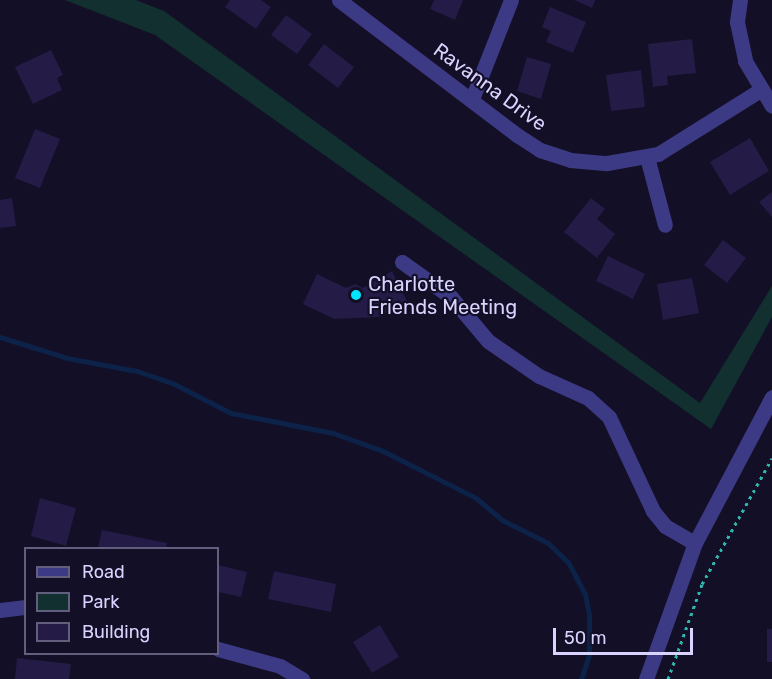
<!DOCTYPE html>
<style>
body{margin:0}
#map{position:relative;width:772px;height:679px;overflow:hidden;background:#130f26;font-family:Rubik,sans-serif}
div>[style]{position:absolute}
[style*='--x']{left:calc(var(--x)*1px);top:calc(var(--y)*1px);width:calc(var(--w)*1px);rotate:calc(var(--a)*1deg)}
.green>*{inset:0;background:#12302f}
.stream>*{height:5px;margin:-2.5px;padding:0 2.5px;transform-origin:2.5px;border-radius:2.5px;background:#0c2248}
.building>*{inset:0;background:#241b47}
.path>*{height:3px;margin-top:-1.5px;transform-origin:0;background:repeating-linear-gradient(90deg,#2fb8b0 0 3px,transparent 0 7.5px)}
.minor>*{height:15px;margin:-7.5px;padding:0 7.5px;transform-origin:7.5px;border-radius:7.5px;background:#3d3a85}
.dots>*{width:16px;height:16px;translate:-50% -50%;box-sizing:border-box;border:3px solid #130f26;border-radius:50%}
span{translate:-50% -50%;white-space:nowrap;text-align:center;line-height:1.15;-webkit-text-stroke:4.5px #130f26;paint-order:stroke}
.street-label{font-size:20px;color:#d9d4ff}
.poi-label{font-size:20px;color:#d9d4ff}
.left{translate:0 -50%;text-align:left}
.legend{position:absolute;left:24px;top:547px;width:195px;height:108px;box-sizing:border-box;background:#130f26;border:2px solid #625e7d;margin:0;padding:8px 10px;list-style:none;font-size:18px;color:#d9d4ff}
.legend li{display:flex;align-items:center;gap:12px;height:30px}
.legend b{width:30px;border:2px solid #625e7d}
.scale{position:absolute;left:553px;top:628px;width:140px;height:27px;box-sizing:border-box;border:3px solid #d9d4ff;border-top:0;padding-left:8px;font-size:18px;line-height:21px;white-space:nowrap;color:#d9d4ff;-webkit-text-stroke:4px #130f26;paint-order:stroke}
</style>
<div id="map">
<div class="green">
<div style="clip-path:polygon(65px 0,136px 0,164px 11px,700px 403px,772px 286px,772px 317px,711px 429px,155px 35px)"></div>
</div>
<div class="stream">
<div style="--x:0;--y:337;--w:70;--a:17.4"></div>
<div style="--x:67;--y:358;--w:71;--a:10.5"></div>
<div style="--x:137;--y:371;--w:39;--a:19"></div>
<div style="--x:174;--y:384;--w:64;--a:27"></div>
<div style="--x:231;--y:413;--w:104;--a:11.1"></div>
<div style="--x:333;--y:433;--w:53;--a:19.8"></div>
<div style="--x:383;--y:451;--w:104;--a:26.8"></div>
<div style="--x:476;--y:498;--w:34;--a:40"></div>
<div style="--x:502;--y:520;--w:51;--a:26.6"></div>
<div style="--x:548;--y:543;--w:28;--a:44"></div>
<div style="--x:568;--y:562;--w:36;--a:62"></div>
<div style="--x:585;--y:594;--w:20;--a:79"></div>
<div style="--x:589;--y:614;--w:41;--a:90"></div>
<div style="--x:589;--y:655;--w:25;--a:108"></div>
</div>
<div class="building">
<div style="clip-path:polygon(230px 0,261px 0,271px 7px,256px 29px,225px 7px)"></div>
<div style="clip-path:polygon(434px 0,463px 0,455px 20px,430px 9px)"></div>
<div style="clip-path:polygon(574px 0,595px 0,592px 8px)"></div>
<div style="clip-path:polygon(550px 7px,586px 22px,573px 53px,546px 42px,551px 31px,542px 27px)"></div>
<div style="clip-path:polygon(286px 15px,312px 34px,297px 54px,271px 35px)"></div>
<div style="clip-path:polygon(692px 39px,696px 73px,667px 76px,668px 85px,653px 87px,648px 44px)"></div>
<div style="clip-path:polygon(324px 44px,354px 67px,338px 88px,308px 65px)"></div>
<div style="clip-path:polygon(51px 50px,63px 75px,57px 78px,62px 90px,33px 104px,15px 67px)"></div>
<div style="clip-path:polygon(527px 57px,551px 64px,541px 99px,517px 91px)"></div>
<div style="clip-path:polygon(641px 70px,645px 107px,611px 111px,606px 75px)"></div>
<div style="clip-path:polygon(35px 129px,60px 139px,40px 188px,15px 178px)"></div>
<div style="clip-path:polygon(750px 138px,769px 171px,730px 195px,710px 162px)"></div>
<div style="clip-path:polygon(772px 192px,772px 217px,759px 202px)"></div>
<div style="clip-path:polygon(12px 198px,16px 226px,0 228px,0 200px)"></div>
<div style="clip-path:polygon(591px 198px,605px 209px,597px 219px,615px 234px,597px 258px,564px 232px)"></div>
<div style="clip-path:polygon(723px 240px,746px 258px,727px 283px,704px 265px)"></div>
<div style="clip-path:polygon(608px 256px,645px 274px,633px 299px,596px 281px)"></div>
<div style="clip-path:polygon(392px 271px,407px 301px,379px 317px,334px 319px,303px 304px,317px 274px,346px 288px,355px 284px,363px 288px)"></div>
<div style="clip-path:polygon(692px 278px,699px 313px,663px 320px,657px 284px)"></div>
<div style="clip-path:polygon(40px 498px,76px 508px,66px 546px,31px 536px)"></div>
<div style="clip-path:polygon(102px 530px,167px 543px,166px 548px,98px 548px)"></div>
<div style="clip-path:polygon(218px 565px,247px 572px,241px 597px,218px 592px)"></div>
<div style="clip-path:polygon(274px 571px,336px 584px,331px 612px,268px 599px)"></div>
<div style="clip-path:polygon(380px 625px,399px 657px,372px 673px,353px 642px)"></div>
<div style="clip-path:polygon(767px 629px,772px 629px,772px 662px,767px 662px)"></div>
<div style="clip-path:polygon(17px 658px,71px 664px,69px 679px,15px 679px)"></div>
</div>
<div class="path">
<div style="--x:668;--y:679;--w:101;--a:-70.3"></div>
<div style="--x:702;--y:584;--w:144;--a:-60.9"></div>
</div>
<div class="minor">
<div style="--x:339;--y:0;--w:223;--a:37.2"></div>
<div style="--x:517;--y:135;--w:27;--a:33"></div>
<div style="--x:540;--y:150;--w:32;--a:18"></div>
<div style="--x:570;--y:160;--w:37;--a:5"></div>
<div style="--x:607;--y:163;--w:52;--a:-10"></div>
<div style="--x:658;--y:154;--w:119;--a:-32"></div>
<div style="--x:740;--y:0;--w:22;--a:98"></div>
<div style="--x:737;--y:22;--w:40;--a:78"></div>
<div style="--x:745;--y:61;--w:52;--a:59"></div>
<div style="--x:472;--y:99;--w:106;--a:-68.5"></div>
<div style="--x:647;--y:157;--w:70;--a:75.2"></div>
<div style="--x:402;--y:262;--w:60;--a:35.5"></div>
<div style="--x:451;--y:297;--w:57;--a:49.9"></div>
<div style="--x:488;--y:341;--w:62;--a:34.5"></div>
<div style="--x:539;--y:376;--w:54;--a:24.2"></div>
<div style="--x:588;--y:398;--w:28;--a:42"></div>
<div style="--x:609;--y:417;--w:104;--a:64.9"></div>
<div style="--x:653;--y:511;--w:19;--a:51"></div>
<div style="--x:665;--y:526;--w:34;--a:30"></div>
<div style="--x:0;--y:610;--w:26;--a:-7"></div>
<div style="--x:218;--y:649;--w:64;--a:15.3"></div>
<div style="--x:280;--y:666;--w:26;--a:31"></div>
<div style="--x:646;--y:679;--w:145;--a:-70.2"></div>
<div style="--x:695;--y:543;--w:165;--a:-62.2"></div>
</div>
<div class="dots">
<div style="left:356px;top:295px;background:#00e5ff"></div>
</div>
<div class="street-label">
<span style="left:490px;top:87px;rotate:36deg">Ravanna Drive</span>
</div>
<div class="poi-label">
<span class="left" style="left:368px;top:296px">Charlotte<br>Friends Meeting</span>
</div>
<ul class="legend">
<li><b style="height:8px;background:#3d3a85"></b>Road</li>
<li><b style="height:16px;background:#12302f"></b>Park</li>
<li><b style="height:16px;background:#241b47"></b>Building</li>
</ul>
<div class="scale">50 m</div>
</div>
